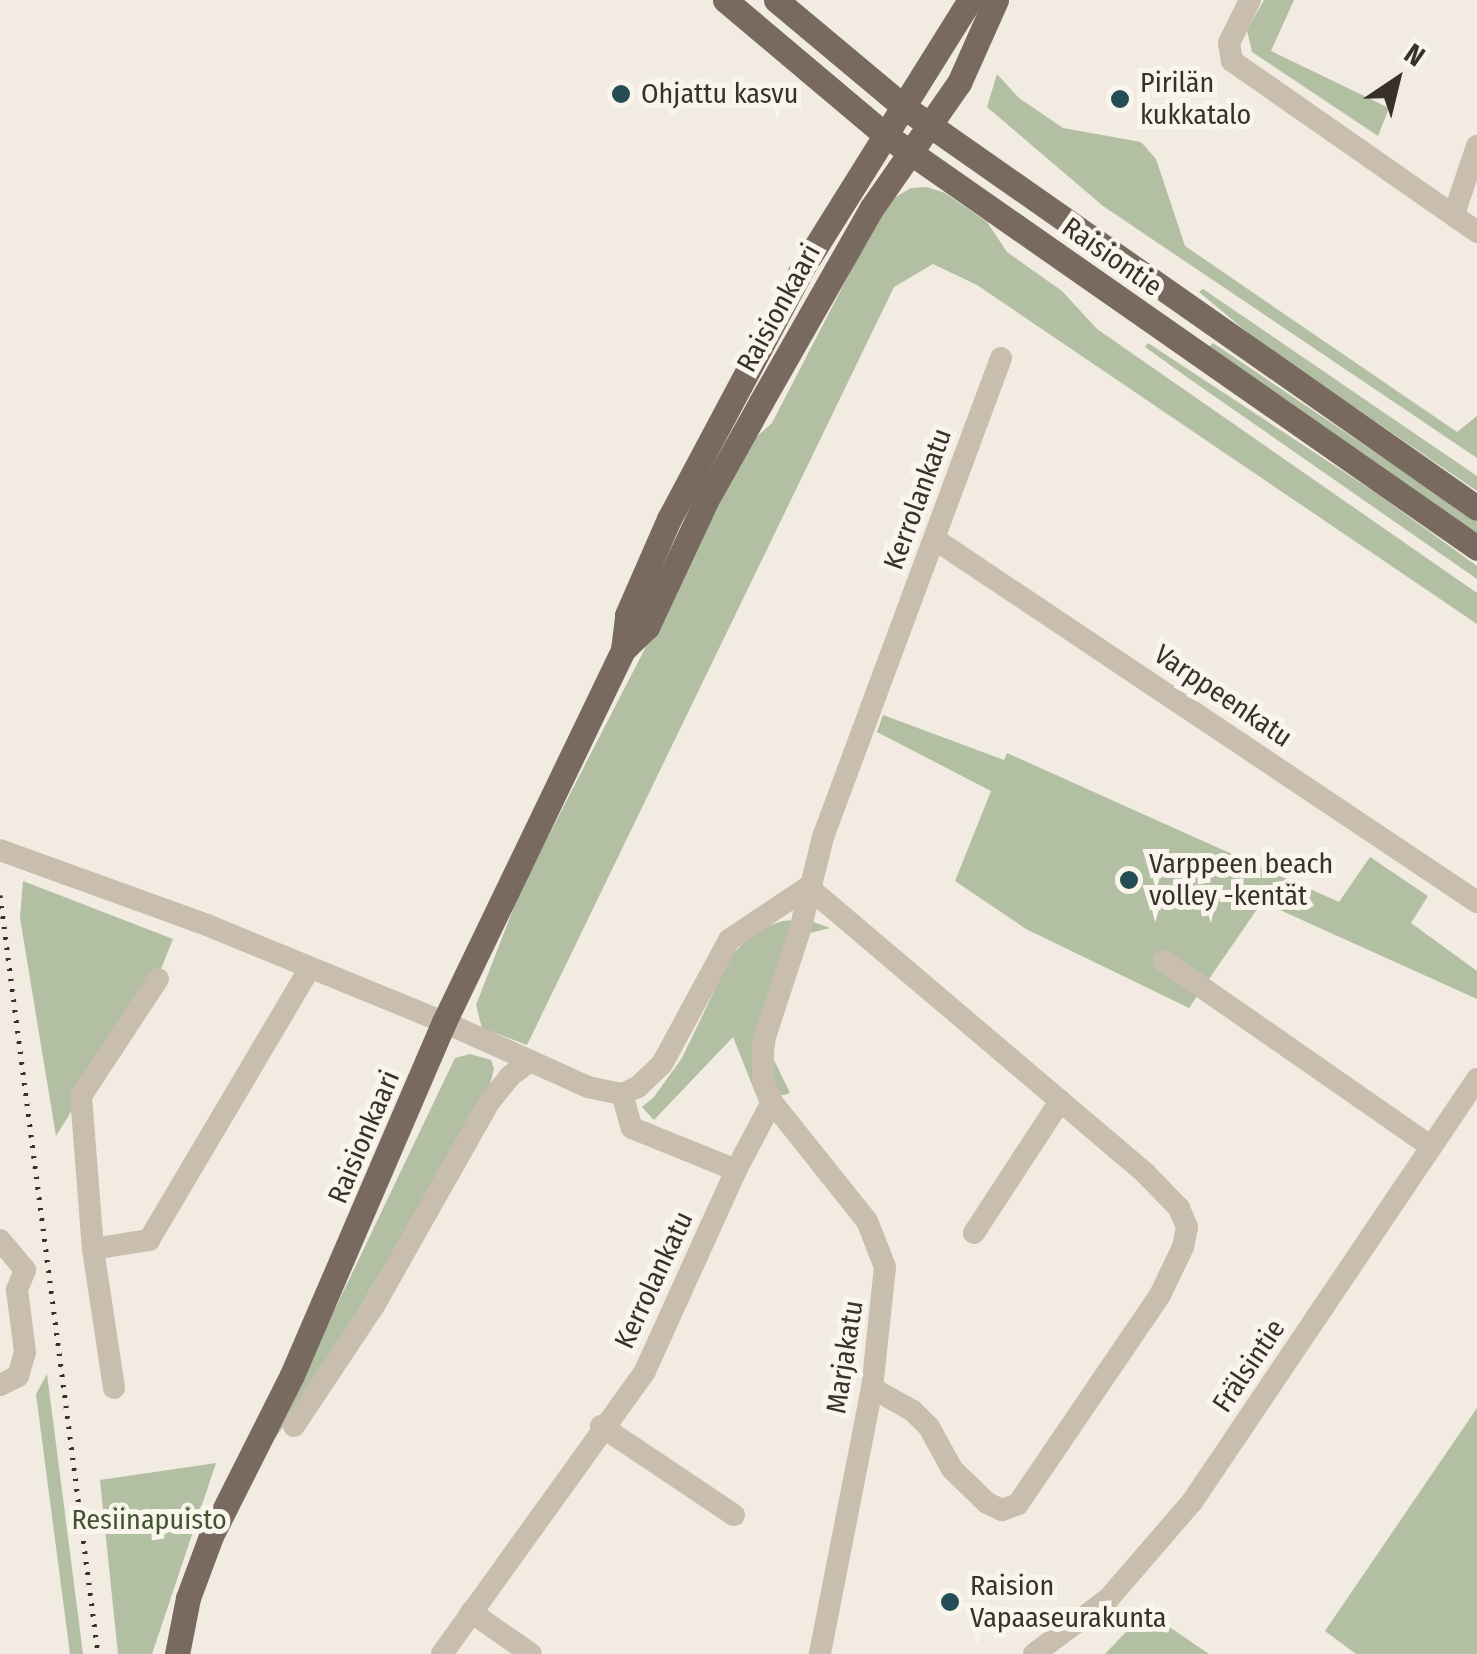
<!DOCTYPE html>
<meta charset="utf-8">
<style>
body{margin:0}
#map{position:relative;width:1477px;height:1654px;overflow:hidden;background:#f1ebe1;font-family:"Fira Sans Condensed",sans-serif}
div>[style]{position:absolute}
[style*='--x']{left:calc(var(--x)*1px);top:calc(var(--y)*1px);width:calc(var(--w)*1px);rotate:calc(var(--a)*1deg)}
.green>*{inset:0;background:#b2bfa2}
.minor>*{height:22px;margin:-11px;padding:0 11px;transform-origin:11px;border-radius:11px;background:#c9bdad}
.major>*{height:25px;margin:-12.5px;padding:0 12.5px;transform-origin:12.5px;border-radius:12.5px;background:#786a5e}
.rail>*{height:5px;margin-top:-2.5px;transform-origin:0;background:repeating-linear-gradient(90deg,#38312b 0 2.5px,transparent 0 10.5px)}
.dots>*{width:28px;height:28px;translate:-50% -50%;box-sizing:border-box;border:5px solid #f9f5ed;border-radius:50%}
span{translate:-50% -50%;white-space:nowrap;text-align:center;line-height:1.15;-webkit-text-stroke:10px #f9f5ed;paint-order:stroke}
.poi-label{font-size:28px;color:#38312b}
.left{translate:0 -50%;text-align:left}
.street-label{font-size:28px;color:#38312b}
.park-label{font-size:28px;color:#435431}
.north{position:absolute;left:1347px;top:30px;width:100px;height:100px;-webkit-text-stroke:8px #f9f5ed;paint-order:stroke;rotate:35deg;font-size:28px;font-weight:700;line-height:40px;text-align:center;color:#38312b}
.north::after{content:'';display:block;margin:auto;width:35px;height:45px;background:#38312b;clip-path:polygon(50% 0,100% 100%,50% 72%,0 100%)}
</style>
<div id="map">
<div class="green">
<div style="clip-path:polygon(1264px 0,1294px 0,1271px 51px,1389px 108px,1378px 136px,1252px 52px,1247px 30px)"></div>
<div style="clip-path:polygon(997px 74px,1019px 98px,1063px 128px,1141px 142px,1156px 159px,1185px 246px,1457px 432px,1477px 416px,1477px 458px,1103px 206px,987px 107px)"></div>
<div style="clip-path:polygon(927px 187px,945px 193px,987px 222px,1007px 252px,1062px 291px,1097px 329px,1477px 593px,1477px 624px,977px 285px,933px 264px,894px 287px,527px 1045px,482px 1028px,476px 1005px,521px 889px,752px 441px,772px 423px,871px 232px,894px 198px,911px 188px)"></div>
<div style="clip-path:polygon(1203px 289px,1477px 476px,1477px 491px,1259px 342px,1199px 292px)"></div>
<div style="clip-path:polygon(1148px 343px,1376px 493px,1477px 566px,1477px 579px,1191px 380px,1145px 347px)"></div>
<div style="clip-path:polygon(1213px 343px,1477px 521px,1477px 534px,1207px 349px)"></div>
<div style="clip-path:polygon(883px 715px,1004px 760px,1007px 753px,1339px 902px,1370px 857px,1428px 896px,1411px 923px,1477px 971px,1477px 999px,1262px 902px,1189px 1008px,1026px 929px,955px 881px,991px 791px,877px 732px)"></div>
<div style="clip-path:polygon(23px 881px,173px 939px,145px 1009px,87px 1086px,56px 1136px,20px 918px)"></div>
<div style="clip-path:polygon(805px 919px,830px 928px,806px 934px,782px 995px,773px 1058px,790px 1093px,759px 1102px,733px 1037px,654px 1120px,642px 1107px,654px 1097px,682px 1058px,731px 956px,755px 931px,782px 921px)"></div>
<div style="clip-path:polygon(470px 1054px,491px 1060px,494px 1069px,489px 1088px,329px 1360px,269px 1447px,455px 1058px)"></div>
<div style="clip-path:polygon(47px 1374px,83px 1654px,70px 1654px,36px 1394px)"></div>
<div style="clip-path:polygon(1477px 1408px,1477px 1654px,1356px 1654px,1325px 1631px)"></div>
<div style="clip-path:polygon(216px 1463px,152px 1654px,118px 1654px,100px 1480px)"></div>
<div style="clip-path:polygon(1146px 1611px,1209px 1654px,1105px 1654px)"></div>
</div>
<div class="minor">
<div style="--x:1250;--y:0;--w:48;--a:116"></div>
<div style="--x:1229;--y:43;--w:18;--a:81"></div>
<div style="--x:1232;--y:61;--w:299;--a:34.9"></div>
<div style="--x:1454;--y:214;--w:72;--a:-71.3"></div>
<div style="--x:936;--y:540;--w:651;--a:33.79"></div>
<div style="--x:0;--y:850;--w:220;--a:19.9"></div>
<div style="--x:207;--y:925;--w:256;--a:22.3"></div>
<div style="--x:444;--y:1022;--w:158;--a:24.3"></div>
<div style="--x:588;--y:1087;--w:35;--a:12"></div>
<div style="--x:622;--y:1094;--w:17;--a:-24"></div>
<div style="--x:638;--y:1087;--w:33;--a:-44"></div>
<div style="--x:662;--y:1064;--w:141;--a:-61.6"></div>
<div style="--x:729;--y:940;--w:95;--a:-33.9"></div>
<div style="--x:808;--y:887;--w:442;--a:40.3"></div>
<div style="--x:1145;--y:1173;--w:49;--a:45.8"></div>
<div style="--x:1179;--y:1208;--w:21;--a:67"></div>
<div style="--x:1187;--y:1227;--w:20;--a:101"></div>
<div style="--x:1183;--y:1247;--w:53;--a:115.6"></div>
<div style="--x:1160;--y:1295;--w:253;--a:124.2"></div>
<div style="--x:1018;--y:1504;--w:17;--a:159"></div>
<div style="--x:1002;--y:1510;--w:17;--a:-155"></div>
<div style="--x:987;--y:1503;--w:49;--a:-135.8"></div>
<div style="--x:952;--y:1469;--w:48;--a:-118.7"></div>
<div style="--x:929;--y:1427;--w:23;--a:-135"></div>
<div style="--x:913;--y:1411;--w:47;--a:-150.7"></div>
<div style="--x:1164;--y:961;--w:324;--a:34.8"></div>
<div style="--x:622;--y:1094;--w:35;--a:74"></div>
<div style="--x:632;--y:1128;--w:112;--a:22"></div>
<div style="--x:772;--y:1102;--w:152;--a:51.4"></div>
<div style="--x:867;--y:1221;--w:49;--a:68.6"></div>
<div style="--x:885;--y:1267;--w:122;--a:96.1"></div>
<div style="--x:872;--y:1388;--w:271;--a:101.1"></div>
<div style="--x:974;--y:1233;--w:158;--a:-56.9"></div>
<div style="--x:0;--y:1240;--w:39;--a:50"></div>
<div style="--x:25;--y:1270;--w:22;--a:112"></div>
<div style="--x:17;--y:1290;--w:63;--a:82.6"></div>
<div style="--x:25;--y:1352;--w:25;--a:106"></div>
<div style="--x:18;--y:1376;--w:20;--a:153"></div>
<div style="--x:93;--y:1249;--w:57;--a:-9.1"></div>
<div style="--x:149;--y:1240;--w:316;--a:-59.4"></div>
<div style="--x:114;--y:1388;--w:141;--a:-98.6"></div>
<div style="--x:93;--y:1249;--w:153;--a:-94.5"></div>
<div style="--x:81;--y:1096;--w:140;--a:-56.7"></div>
<div style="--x:294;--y:1426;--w:146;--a:-56.4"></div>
<div style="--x:375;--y:1304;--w:233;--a:-60.5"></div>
<div style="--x:490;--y:1101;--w:32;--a:-51"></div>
<div style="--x:510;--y:1076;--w:25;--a:-37"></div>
<div style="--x:601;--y:1426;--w:160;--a:33.8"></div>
<div style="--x:471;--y:1612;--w:73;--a:35"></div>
<div style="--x:442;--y:1654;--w:348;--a:-54.3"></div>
<div style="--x:645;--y:1371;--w:221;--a:-65.6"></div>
<div style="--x:736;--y:1170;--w:77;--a:-62.1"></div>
<div style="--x:772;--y:1102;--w:22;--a:-114"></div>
<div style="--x:763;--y:1082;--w:39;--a:-90"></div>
<div style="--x:763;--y:1043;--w:119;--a:-71.9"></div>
<div style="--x:800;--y:930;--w:96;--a:-76.1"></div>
<div style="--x:823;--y:837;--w:511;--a:-69.61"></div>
<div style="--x:1034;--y:1654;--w:94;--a:-36.7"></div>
<div style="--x:1109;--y:1598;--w:127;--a:-49.2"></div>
<div style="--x:1192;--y:1502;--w:510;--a:-56.03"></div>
</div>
<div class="major">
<div style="--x:725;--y:0;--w:208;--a:40.1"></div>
<div style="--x:884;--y:134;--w:723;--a:34.92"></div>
<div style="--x:776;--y:0;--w:167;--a:39.9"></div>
<div style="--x:904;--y:107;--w:699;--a:34.99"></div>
<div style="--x:623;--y:650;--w:33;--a:-44"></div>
<div style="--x:647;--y:627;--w:139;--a:-64.9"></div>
<div style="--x:706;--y:501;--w:113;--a:-60.9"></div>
<div style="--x:761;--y:402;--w:222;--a:-60.3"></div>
<div style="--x:871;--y:209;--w:154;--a:-55.1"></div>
<div style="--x:959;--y:83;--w:91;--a:-66"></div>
<div style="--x:177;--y:1654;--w:57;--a:-78.9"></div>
<div style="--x:188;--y:1598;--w:66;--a:-69.6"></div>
<div style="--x:211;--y:1536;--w:180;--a:-63.3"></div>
<div style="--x:292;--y:1375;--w:384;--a:-66.7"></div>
<div style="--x:444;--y:1022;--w:413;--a:-64.3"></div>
<div style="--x:623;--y:650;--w:35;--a:-83"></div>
<div style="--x:627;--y:615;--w:105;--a:-66.4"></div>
<div style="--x:669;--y:519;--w:285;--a:-62"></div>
<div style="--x:803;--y:267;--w:315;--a:-58"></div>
</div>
<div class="rail">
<div style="--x:0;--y:895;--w:765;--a:82.64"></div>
</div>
<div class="dots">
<div style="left:621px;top:94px;background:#244d56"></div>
<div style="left:1120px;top:99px;background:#244d56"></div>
<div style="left:1129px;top:880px;background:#244d56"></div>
<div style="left:950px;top:1602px;background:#244d56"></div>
</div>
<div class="poi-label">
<span class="left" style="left:1140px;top:99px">Pirilän<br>kukkatalo</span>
<span class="left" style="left:641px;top:94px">Ohjattu kasvu</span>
<span class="left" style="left:1149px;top:880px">Varppeen beach<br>volley -kentät</span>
<span class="left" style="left:970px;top:1602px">Raision<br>Vapaaseurakunta</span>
</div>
<div class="street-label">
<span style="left:1112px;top:257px;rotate:35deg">Raisiontie</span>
<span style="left:779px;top:308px;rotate:-61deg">Raisionkaari</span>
<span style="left:918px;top:499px;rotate:-70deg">Kerrolankatu</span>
<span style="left:1223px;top:696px;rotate:34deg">Varppeenkatu</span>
<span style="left:364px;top:1137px;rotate:-67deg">Raisionkaari</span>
<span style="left:654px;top:1280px;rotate:-65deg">Kerrolankatu</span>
<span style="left:845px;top:1357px;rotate:-81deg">Marjakatu</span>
<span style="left:1249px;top:1366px;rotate:-56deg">Frälsintie</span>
</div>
<div class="park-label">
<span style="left:149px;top:1520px">Resiinapuisto</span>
</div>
<div class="north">N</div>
</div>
